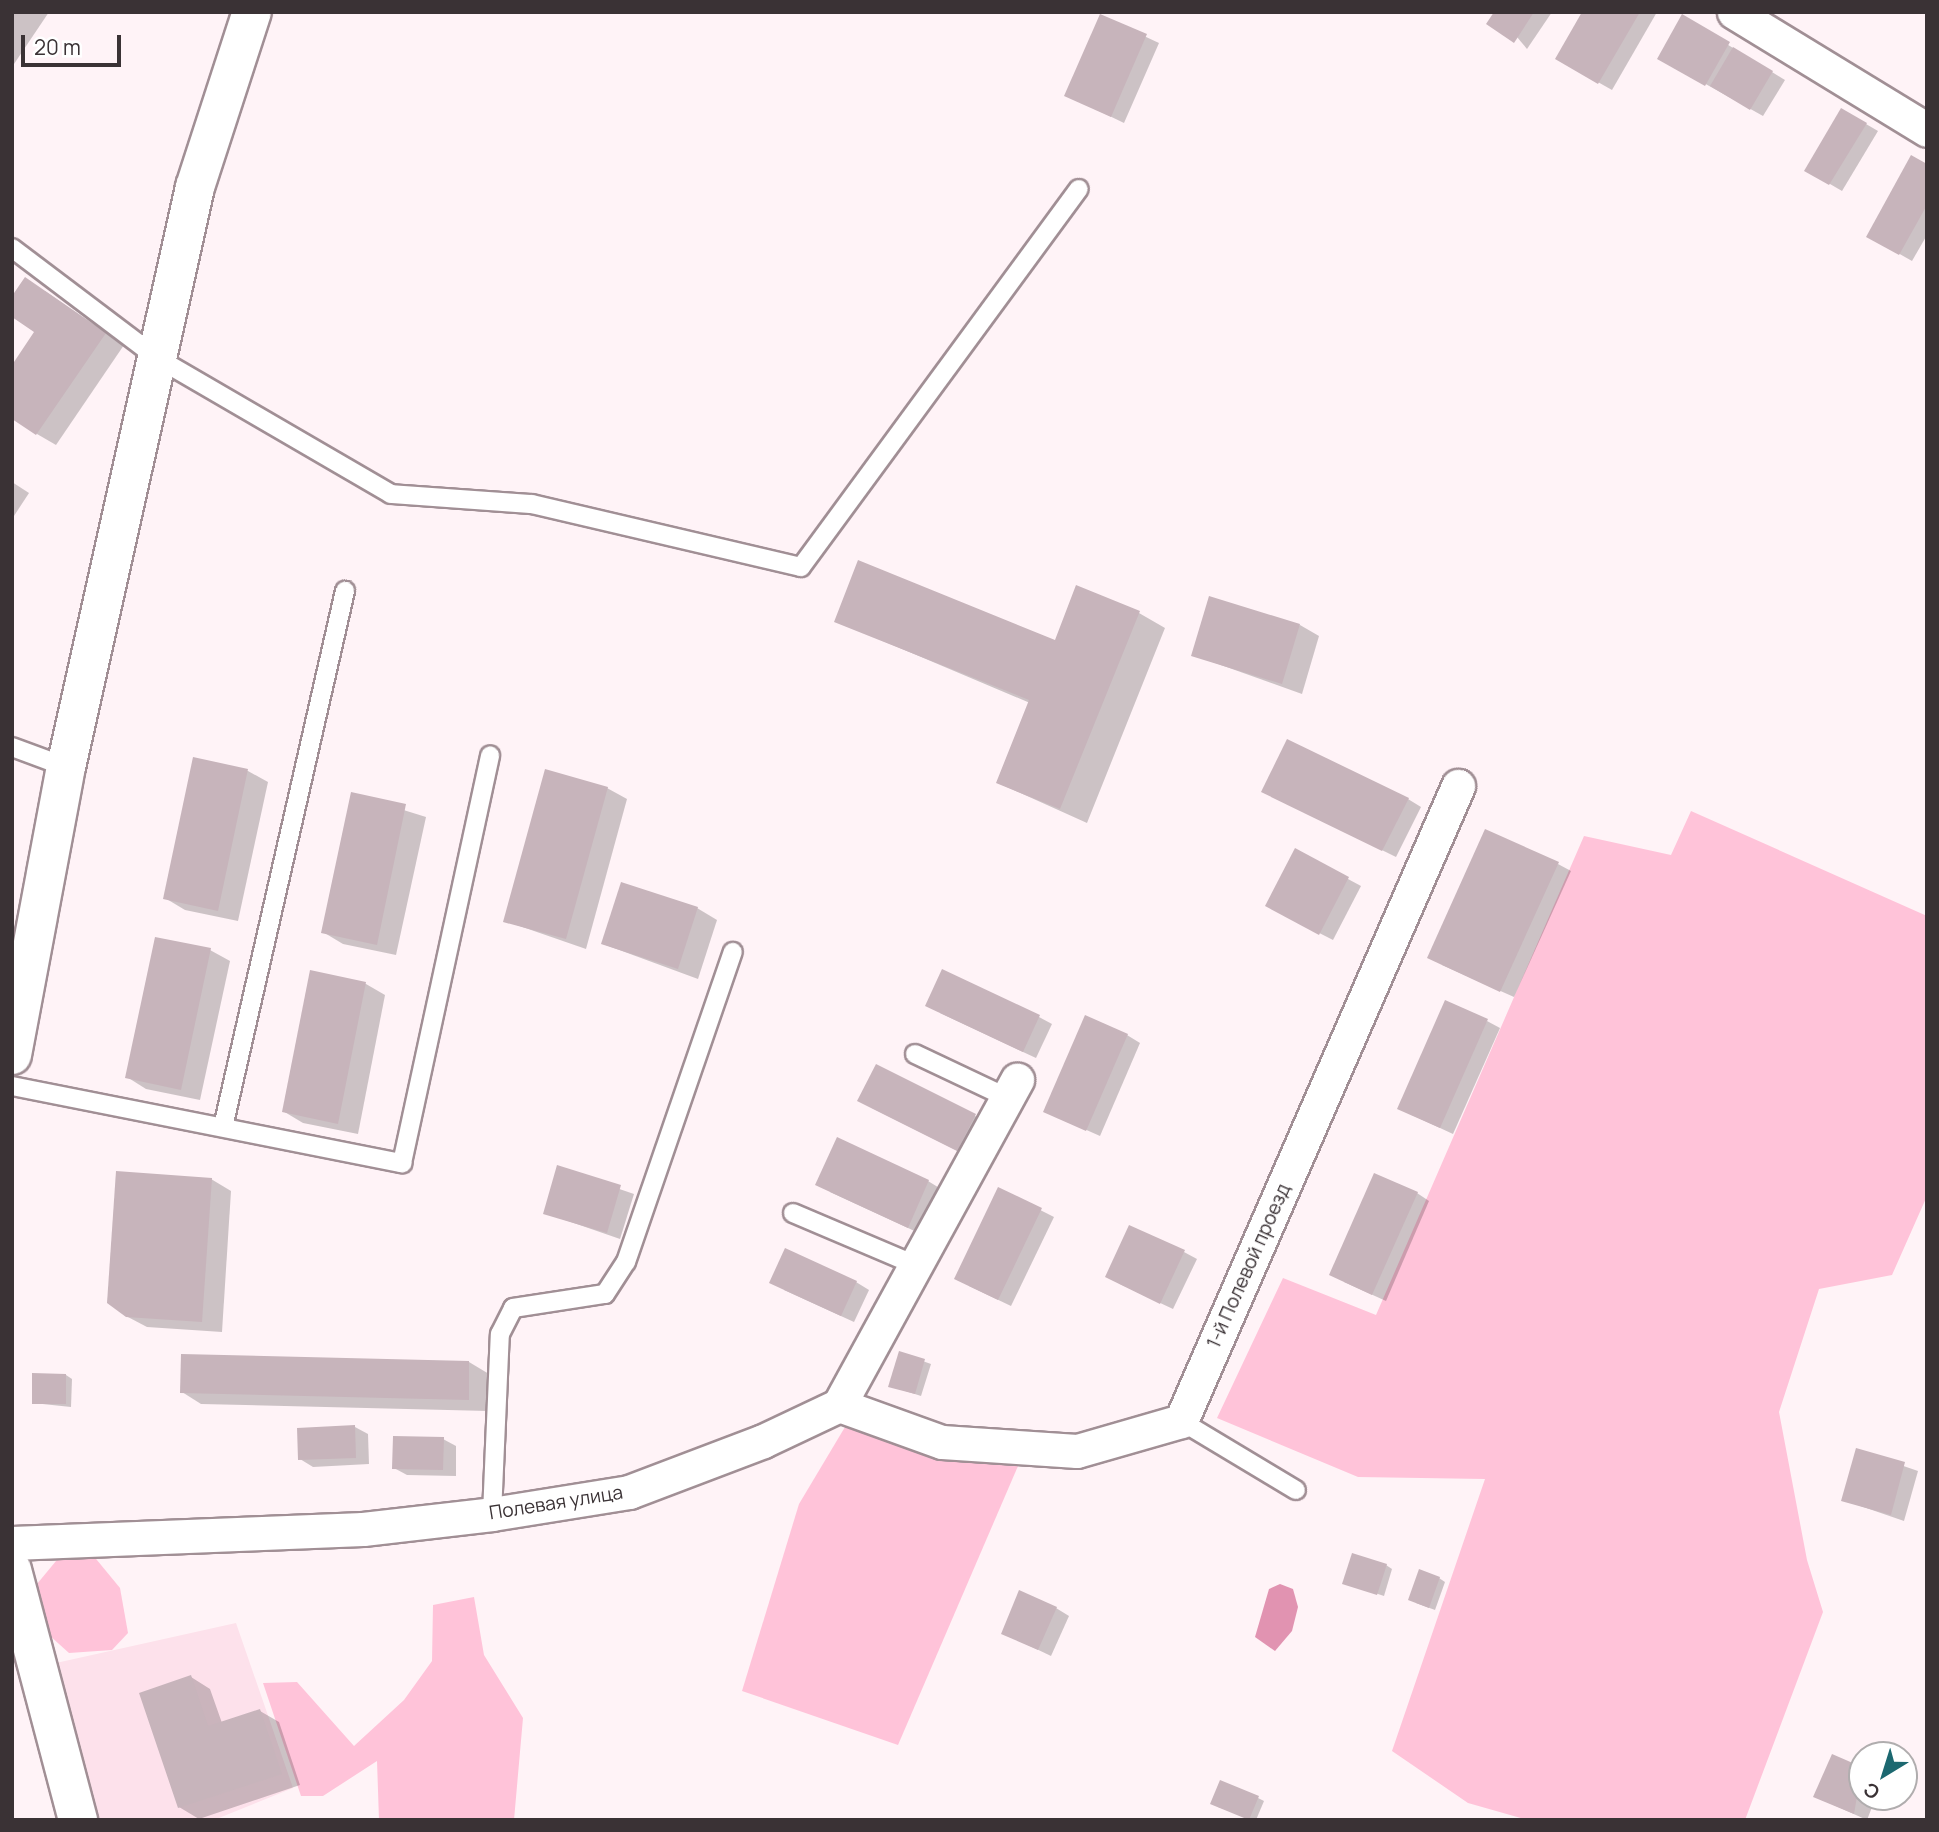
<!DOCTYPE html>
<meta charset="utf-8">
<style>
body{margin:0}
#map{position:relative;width:1939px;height:1832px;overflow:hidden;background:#fff3f7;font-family:Manrope,sans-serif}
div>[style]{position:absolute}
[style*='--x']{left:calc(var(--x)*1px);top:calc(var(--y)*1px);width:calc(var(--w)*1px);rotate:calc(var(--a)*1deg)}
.built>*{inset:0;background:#fde1eb}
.green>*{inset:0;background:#ffc3d9}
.water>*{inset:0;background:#e193b1}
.shadow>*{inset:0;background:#0003}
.building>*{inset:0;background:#c7b4bb}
.roads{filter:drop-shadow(2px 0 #a18f95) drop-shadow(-2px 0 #a18f95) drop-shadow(0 2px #a18f95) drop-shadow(0 -2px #a18f95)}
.service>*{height:18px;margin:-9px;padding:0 9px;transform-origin:9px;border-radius:9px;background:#fff}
.minor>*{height:33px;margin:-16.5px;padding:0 16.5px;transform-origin:16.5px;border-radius:16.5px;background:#fff}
.tertiary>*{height:38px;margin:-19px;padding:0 19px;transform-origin:19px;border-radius:19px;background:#fff}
span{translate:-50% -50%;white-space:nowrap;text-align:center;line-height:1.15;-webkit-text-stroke:7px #fff;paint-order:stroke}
.street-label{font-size:19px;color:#3a3235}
.frame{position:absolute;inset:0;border:14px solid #3a3235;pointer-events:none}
.north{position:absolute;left:1848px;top:1741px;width:70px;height:70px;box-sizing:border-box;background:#fff;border:2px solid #b0adae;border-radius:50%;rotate:218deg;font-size:19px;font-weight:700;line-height:28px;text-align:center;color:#3a3235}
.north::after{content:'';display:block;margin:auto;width:24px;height:32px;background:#1c6870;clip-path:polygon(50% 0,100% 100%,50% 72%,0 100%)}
.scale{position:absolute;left:21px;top:35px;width:100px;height:32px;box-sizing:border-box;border:4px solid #3a3235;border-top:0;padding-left:9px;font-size:21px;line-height:24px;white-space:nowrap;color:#3a3235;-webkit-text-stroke:5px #fff;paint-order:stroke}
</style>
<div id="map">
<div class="built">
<div style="clip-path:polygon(236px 1623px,293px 1788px,214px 1820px,92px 1820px,56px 1663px)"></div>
</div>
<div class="green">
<div style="clip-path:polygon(1691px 811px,1927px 916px,1927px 1196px,1892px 1275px,1819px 1289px,1779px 1412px,1807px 1560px,1823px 1612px,1745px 1820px,1528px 1820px,1468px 1803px,1392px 1751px,1485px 1479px,1358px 1477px,1217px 1418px,1283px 1278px,1376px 1315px,1584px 836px,1671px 855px)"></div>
<div style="clip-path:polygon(848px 1422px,1021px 1459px,898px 1745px,742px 1691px,799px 1504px)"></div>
<div style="clip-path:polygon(92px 1554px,120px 1588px,128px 1633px,112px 1650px,69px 1653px,49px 1635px,32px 1590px,61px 1555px)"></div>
<div style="clip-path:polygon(474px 1597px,484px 1655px,523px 1718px,514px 1820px,379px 1820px,377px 1761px,323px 1796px,301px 1796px,263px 1683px,297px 1682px,354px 1746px,404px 1700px,432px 1661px,433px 1605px)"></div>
</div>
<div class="water">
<div style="clip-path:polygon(1280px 1584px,1293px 1589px,1298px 1607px,1292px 1631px,1275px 1651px,1255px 1637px,1269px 1589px)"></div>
</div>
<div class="shadow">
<div style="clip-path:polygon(12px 12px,49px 12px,12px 67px)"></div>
<div style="clip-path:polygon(1496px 12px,1552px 12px,1527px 49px)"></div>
<div style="clip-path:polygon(1584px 12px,1657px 12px,1612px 90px,1557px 59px)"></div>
<div style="clip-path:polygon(1101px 16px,1159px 43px,1124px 123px,1066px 95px)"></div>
<div style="clip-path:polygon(1683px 17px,1785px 80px,1763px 116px,1659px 58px)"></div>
<div style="clip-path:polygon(1842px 110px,1878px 131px,1842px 191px,1806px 170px)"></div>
<div style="clip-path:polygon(1927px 166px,1927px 235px,1912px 261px,1868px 236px)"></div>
<div style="clip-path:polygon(45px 291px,124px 345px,56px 445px,37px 434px,37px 332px)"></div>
<div style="clip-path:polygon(12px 482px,29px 493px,12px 519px)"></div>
<div style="clip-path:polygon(1139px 613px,1165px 628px,1087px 823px,998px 783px,1030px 703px,836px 621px,1056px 642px)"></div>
<div style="clip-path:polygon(1300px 625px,1319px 636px,1302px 694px,1193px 655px)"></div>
<div style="clip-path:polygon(194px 759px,248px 771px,268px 782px,238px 921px,185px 910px,165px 898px)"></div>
<div style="clip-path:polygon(607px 788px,627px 799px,586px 949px,505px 921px)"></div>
<div style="clip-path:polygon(352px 794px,426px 817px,396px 955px,343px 944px,323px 932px)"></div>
<div style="clip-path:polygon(1276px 798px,1408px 799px,1421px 807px,1396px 857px)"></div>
<div style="clip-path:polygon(1296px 851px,1361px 886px,1333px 940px,1280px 913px)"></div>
<div style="clip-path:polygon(1558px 864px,1571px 871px,1514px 997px,1442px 965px)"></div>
<div style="clip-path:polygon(697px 908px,717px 920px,698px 979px,603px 944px)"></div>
<div style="clip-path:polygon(210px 950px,230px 961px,200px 1100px,146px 1089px,127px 1077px)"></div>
<div style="clip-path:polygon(311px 972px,366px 984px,385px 995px,358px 1134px,303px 1123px,283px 1111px)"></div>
<div style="clip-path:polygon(940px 1013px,1039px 1017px,1052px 1024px,1036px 1058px)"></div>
<div style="clip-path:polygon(1487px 1021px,1500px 1028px,1453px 1134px,1412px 1115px)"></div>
<div style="clip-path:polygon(1127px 1035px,1140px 1043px,1100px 1136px,1046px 1112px)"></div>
<div style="clip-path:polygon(872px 1108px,975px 1116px,987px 1123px,970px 1157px)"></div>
<div style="clip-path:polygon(558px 1168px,634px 1194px,620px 1239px,545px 1213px)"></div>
<div style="clip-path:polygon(211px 1179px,231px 1191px,222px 1332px,147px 1327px,126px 1316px)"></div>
<div style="clip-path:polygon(928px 1181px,941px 1189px,921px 1234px,830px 1192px)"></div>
<div style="clip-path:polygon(999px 1189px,1054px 1217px,1011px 1306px,969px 1286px)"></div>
<div style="clip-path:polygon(1417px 1193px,1429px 1201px,1386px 1301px,1344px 1282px)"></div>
<div style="clip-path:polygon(1184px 1252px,1197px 1259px,1173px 1309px,1120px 1284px)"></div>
<div style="clip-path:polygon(856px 1282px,869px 1290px,854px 1322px,784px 1290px)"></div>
<div style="clip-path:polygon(900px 1353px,931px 1364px,921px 1396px,890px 1386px)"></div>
<div style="clip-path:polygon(469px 1362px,489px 1374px,488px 1411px,201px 1404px,182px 1392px)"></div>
<div style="clip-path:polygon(66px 1375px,72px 1379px,71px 1407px,33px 1403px)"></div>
<div style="clip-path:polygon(355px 1427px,368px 1434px,369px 1464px,313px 1467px,300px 1459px)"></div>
<div style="clip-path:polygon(443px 1439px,456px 1446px,456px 1476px,407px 1475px,394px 1468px)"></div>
<div style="clip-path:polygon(1857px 1450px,1918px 1471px,1904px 1521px,1843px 1500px)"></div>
<div style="clip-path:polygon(1386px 1565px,1392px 1569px,1384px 1596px,1348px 1584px)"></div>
<div style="clip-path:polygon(1439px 1578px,1445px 1582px,1435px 1610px,1416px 1603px)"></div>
<div style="clip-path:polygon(1056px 1608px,1069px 1616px,1051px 1656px,1003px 1633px)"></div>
<div style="clip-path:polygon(191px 1677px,210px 1689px,222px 1723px,260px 1711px,279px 1722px,300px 1785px,199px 1819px,179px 1807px)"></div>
<div style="clip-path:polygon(1832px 1757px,1862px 1769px,1862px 1797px,1876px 1797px,1867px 1820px,1816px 1797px)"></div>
<div style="clip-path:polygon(1258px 1798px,1264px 1801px,1256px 1820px,1218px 1807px)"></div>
</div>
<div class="building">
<div style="clip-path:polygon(1494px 12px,1534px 12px,1514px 43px,1486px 24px)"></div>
<div style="clip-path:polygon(1582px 12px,1640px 12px,1598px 84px,1555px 59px)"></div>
<div style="clip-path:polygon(1100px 14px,1147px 34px,1111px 117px,1064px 96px)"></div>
<div style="clip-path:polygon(1682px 14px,1730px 42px,1705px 86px,1657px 59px)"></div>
<div style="clip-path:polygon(1733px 47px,1773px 71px,1750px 110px,1710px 86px)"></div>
<div style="clip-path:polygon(1841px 108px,1867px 123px,1829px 185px,1804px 171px)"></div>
<div style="clip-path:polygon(1911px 155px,1927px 164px,1927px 205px,1899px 255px,1866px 237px)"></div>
<div style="clip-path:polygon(25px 277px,106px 333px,36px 435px,12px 419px,12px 365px,34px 332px,12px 317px,12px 296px)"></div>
<div style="clip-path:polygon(858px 560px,1055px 640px,1076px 585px,1140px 611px,1060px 809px,996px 783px,1029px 700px,834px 622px)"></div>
<div style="clip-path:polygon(1209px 596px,1300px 624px,1282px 684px,1191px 656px)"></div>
<div style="clip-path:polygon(1287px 739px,1409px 798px,1382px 851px,1261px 792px)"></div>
<div style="clip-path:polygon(193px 757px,248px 769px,218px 911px,163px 899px)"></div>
<div style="clip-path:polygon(545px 769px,608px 787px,566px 939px,503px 922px)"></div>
<div style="clip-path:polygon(351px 792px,406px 804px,377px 945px,321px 933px)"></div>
<div style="clip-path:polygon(1485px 829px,1559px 862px,1500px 992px,1427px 958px)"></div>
<div style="clip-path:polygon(1295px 848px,1349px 877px,1319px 935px,1265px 906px)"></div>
<div style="clip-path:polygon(621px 882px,698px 907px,678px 969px,601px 944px)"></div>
<div style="clip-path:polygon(155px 937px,211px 948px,181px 1090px,125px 1078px)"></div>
<div style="clip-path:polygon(942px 969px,1040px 1015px,1023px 1052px,925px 1006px)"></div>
<div style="clip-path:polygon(310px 970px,366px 982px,338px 1124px,282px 1112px)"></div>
<div style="clip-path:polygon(1445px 1000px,1488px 1019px,1440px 1128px,1397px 1109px)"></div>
<div style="clip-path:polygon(1085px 1015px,1128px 1034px,1086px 1131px,1043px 1112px)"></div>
<div style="clip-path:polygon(876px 1064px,976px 1114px,957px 1151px,857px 1101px)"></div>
<div style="clip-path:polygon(837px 1137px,929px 1180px,908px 1228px,815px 1185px)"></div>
<div style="clip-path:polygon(557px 1165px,621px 1185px,607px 1233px,543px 1214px)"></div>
<div style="clip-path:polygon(116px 1171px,212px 1178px,202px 1322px,126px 1317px,107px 1303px)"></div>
<div style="clip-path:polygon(1374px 1173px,1418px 1192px,1372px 1295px,1329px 1275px)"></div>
<div style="clip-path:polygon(998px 1187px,1042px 1208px,998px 1300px,954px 1279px)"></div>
<div style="clip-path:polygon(1129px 1225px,1185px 1250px,1160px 1304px,1105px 1277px)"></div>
<div style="clip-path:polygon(785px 1248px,857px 1281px,841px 1316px,769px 1283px)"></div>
<div style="clip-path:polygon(899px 1351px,925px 1359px,915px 1394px,888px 1387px)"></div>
<div style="clip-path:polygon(181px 1354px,469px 1361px,469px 1400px,180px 1393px)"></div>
<div style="clip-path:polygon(32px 1373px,66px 1374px,66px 1404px,32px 1404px)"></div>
<div style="clip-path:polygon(355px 1425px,356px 1458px,298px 1460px,297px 1428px)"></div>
<div style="clip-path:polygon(393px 1436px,444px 1437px,443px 1470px,392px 1469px)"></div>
<div style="clip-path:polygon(1856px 1448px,1905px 1462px,1891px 1515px,1841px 1501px)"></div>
<div style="clip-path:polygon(1352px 1553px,1387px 1564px,1377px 1595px,1342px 1584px)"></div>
<div style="clip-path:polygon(1419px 1569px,1440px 1577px,1429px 1608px,1408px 1600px)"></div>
<div style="clip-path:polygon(1019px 1590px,1057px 1607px,1038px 1650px,1001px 1634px)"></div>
<div style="clip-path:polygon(191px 1675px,208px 1726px,260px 1709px,282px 1774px,178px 1808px,139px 1693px)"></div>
<div style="clip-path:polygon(1832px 1754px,1862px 1767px,1854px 1814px,1813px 1797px)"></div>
<div style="clip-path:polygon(1220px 1780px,1259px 1796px,1249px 1820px,1210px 1804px)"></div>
</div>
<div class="roads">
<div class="service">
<div style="--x:12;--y:248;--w:184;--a:37.1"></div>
<div style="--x:159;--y:359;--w:268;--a:30.2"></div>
<div style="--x:391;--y:494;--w:141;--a:4.1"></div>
<div style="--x:532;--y:504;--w:276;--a:13.2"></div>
<div style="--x:801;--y:567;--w:469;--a:-53.7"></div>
<div style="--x:12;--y:747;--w:58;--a:20.3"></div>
<div style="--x:915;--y:1054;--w:103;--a:25.3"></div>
<div style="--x:12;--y:1086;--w:398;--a:11.2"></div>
<div style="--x:402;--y:1163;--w:417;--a:-77.8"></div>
<div style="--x:223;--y:1127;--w:550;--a:-77.18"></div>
<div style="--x:793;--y:1213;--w:138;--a:23"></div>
<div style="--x:1181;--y:1421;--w:134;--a:31"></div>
<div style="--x:492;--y:1514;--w:180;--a:-87.5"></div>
<div style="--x:500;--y:1334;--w:29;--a:-63"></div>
<div style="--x:513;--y:1308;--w:93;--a:-8.7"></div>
<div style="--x:605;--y:1294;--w:38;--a:-57"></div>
<div style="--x:626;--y:1262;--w:328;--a:-71"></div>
</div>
<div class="minor">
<div style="--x:1734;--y:12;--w:226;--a:31.4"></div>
<div style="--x:839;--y:1405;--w:109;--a:19.8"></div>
<div style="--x:942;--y:1442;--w:135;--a:3.8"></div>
<div style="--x:1077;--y:1451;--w:108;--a:-16.1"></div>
<div style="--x:1181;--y:1421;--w:693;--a:-66.43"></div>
<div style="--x:12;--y:1543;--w:351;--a:-2.3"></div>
<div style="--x:363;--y:1529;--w:130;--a:-6.6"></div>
<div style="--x:492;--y:1514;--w:139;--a:-9.1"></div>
<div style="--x:629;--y:1492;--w:143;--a:-20.8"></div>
<div style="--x:763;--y:1441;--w:84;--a:-25.3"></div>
<div style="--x:839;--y:1405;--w:371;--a:-61.3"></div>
</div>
<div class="tertiary">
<div style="--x:12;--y:1055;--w:293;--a:-79.4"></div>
<div style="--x:66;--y:767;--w:594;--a:-77.46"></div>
<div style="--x:195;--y:187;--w:184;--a:-72"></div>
<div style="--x:12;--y:1570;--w:259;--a:75.2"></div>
</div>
</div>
<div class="street-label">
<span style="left:1249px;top:1266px;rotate:-66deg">1-й Полевой проезд</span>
<span style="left:556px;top:1503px;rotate:-9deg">Полевая улица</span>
</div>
<div class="frame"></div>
<div class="north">С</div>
<div class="scale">20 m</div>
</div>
